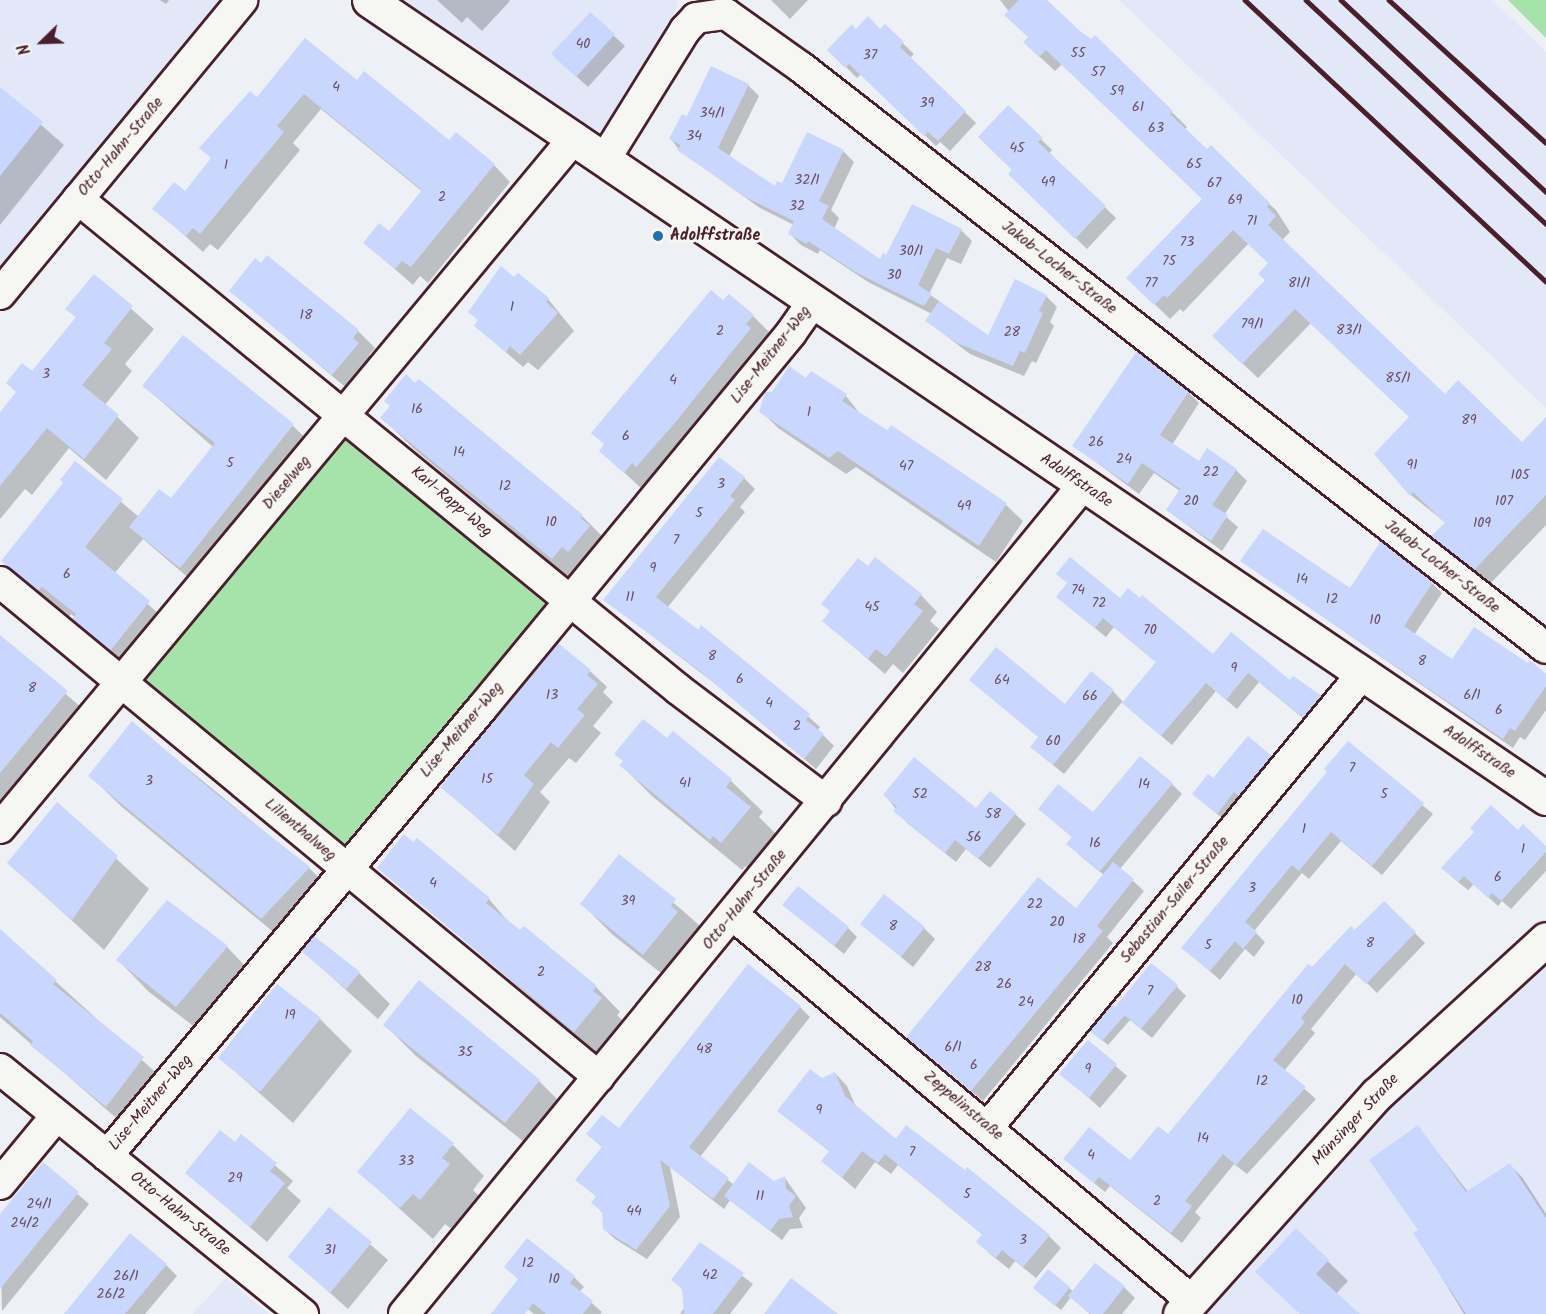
<!DOCTYPE html>
<meta charset="utf-8">
<style>
body{margin:0}
#map{position:relative;width:1546px;height:1314px;overflow:hidden;background:#edf0f4;font-family:Kalam,sans-serif}
div>[style]{position:absolute}
[style*='--x']{left:calc(var(--x)*1px);top:calc(var(--y)*1px);width:calc(var(--w)*1px);rotate:calc(var(--a)*1deg)}
.built>*{inset:0;background:#e2e8f7}
.green>*{inset:0;background:#a5e3ab}
.shadow>*{inset:0;background:#0003}
.building>*{inset:0;background:#c9d6fd}
.roads{filter:drop-shadow(2px 0 #4a1f2b) drop-shadow(-2px 0 #4a1f2b) drop-shadow(0 2px #4a1f2b) drop-shadow(0 -2px #4a1f2b)}
.street>*{height:30px;margin:-15px;padding:0 15px;transform-origin:15px;border-radius:15px;background:#f6f6f2}
.secondary>*{height:33px;margin:-16.5px;padding:0 16.5px;transform-origin:16.5px;border-radius:16.5px;background:#f6f6f2}
.rail>*{height:4.5px;margin:-2.25px;padding:0 2.25px;transform-origin:2.25px;border-radius:2.25px;background:#4a1f2b}
.dots>*{width:16px;height:16px;translate:-50% -50%;box-sizing:border-box;border:3px solid #f6f6f2;border-radius:50%}
span{translate:-50% -50%;white-space:nowrap;text-align:center;line-height:1.15;-webkit-text-stroke:6px #f6f6f2;paint-order:stroke}
.number-label{font-size:14px;color:#6a4d60}
.number-label span{-webkit-text-stroke-width:0}
.street-label{font-size:16px;color:#4a1f2b}
.poi-label{font-size:16px;color:#4a1f2b;font-weight:700}
.left{translate:0 -50%;text-align:left}
.north{position:absolute;left:12px;top:12px;width:60px;height:60px;-webkit-text-stroke:4px #f6f6f2;paint-order:stroke;rotate:247deg;font-size:16px;font-weight:700;line-height:24px;text-align:center;color:#4a1f2b}
.north::after{content:'';display:block;margin:auto;width:21px;height:27px;background:#4a1f2b;clip-path:polygon(50% 0,100% 100%,50% 72%,0 100%)}
</style>
<div id="map">
<div class="built">
<div style="clip-path:polygon(0 0,224px 0,0 272px)"></div>
<div style="clip-path:polygon(369px 0,678px 0,661px 70px,605px 159px)"></div>
<div style="clip-path:polygon(1119px 0,1493px 0,1546px 52px,1546px 408px)"></div>
<div style="clip-path:polygon(1546px 940px,1546px 1314px,1180px 1314px)"></div>
<div style="clip-path:polygon(226px 1278px,269px 1314px,193px 1314px)"></div>
</div>
<div class="green">
<div style="clip-path:polygon(1508px 0,1546px 0,1546px 38px)"></div>
<div style="clip-path:polygon(343px 437px,548px 606px,346px 849px,141px 680px)"></div>
</div>
<div class="shadow">
<div style="clip-path:polygon(160px 0,169px 0,166px 4px)"></div>
<div style="clip-path:polygon(437px 0,509px 0,510px 1px,482px 31px,467px 17px,462px 23px)"></div>
<div style="clip-path:polygon(771px 0,808px 0,790px 19px)"></div>
<div style="clip-path:polygon(1000px 0,1045px 0,1079px 32px,1092px 40px,1095px 37px,1187px 127px,1185px 130px,1207px 151px,1276px 210px,1290px 232px,1282px 240px,1445px 396px,1522px 444px,1546px 438px,1546px 525px,1490px 584px,1433px 536px,1446px 523px,1411px 495px,1411px 417px,1311px 323px,1258px 378px,1229px 351px,1267px 280px,1270px 264px,1249px 243px,1183px 312px,1180px 309px,1170px 319px,1128px 278px,1204px 199px,1062px 64px,1055px 71px,1040px 57px,1025px 42px,1029px 38px)"></div>
<div style="clip-path:polygon(590px 14px,625px 46px,588px 87px,564px 65px)"></div>
<div style="clip-path:polygon(885px 26px,914px 54px,910px 58px,976px 123px,950px 151px,940px 142px,936px 146px,861px 74px,857px 78px,829px 50px,856px 31px,880px 31px)"></div>
<div style="clip-path:polygon(357px 82px,450px 142px,494px 165px,510px 182px,428px 283px,420px 276px,413px 285px,365px 243px,389px 233px,423px 192px,321px 109px,293px 143px,300px 150px,218px 250px,210px 244px,203px 252px,154px 208px,185px 193px,258px 99px)"></div>
<div style="clip-path:polygon(748px 85px,759px 96px,729px 157px,775px 189px,843px 151px,854px 162px,831px 210px,839px 218px,834px 229px,880px 261px,961px 230px,972px 241px,961px 264px,947px 258px,929px 294px,989px 337px,1046px 296px,1057px 307px,1050px 322px,1054px 326px,1036px 363px,1032px 361px,1024px 376px,970px 354px,927px 321px,932px 314px,868px 282px,820px 250px,818px 254px,801px 245px,790px 234px,794px 225px,760px 208px,679px 150px,671px 139px,687px 118px)"></div>
<div style="clip-path:polygon(0 89px,64px 145px,0 225px)"></div>
<div style="clip-path:polygon(1008px 107px,1052px 150px,1049px 154px,1116px 218px,1087px 249px,1021px 185px,1014px 170px)"></div>
<div style="clip-path:polygon(518px 275px,548px 299px,574px 331px,538px 370px,528px 362px,523px 367px,476px 326px)"></div>
<div style="clip-path:polygon(94px 276px,154px 329px,125px 364px,132px 371px,105px 405px,139px 438px,106px 480px,69px 448px,32px 495px,25px 489px,0 519px,0 414px,77px 318px,67px 309px)"></div>
<div style="clip-path:polygon(231px 291px,358px 331px,375px 348px,369px 355px,374px 361px,350px 391px)"></div>
<div style="clip-path:polygon(724px 302px,753px 316px,784px 347px,657px 503px,601px 451px)"></div>
<div style="clip-path:polygon(811px 373px,846px 396px,861px 415px,1006px 505px,1023px 521px,996px 562px,856px 467px,846px 474px,778px 428px,761px 411px,772px 394px,807px 380px)"></div>
<div style="clip-path:polygon(419px 381px,582px 516px,614px 548px,584px 590px,414px 449px,382px 418px)"></div>
<div style="clip-path:polygon(144px 386px,292px 425px,324px 456px,212px 598px,143px 539px,114px 574px,178px 631px,140px 678px,103px 647px,75px 617px,71px 614px,68px 619px,3px 561px,65px 483px,75px 463px,139px 517px,171px 501px,213px 447px)"></div>
<div style="clip-path:polygon(1188px 392px,1199px 403px,1172px 445px,1199px 463px,1236px 470px,1247px 481px,1224px 515px,1238px 527px,1222px 551px,1167px 510px,1180px 491px,1154px 473px,1139px 494px,1074px 446px)"></div>
<div style="clip-path:polygon(744px 478px,755px 489px,740px 507px,745px 512px,667px 608px,753px 668px,820px 727px,818px 730px,834px 746px,816px 769px,713px 682px,605px 600px)"></div>
<div style="clip-path:polygon(1242px 561px,1350px 590px,1432px 583px,1442px 593px,1414px 635px,1453px 661px,1546px 676px,1546px 710px,1525px 740px,1520px 737px,1513px 748px)"></div>
<div style="clip-path:polygon(868px 568px,921px 595px,937px 612px,930px 621px,939px 629px,903px 673px,893px 664px,885px 674px,824px 621px)"></div>
<div style="clip-path:polygon(1120px 600px,1213px 656px,1290px 682px,1321px 697px,1331px 707px,1314px 727px,1259px 682px,1237px 709px,1216px 691px,1172px 745px,1122px 702px,1064px 774px,1042px 756px,1065px 706px,1113px 691px,1124px 703px,1157px 663px,1114px 627px,1106px 637px,1068px 606px)"></div>
<div style="clip-path:polygon(0 637px,83px 709px,0 820px)"></div>
<div style="clip-path:polygon(590px 671px,607px 687px,603px 692px,613px 702px,593px 726px,601px 733px,576px 763px,569px 758px,540px 792px,550px 802px,515px 851px,442px 787px)"></div>
<div style="clip-path:polygon(132px 723px,309px 868px,341px 899px,294px 949px,122px 807px,90px 776px)"></div>
<div style="clip-path:polygon(674px 733px,731px 781px,763px 812px,759px 817px,782px 840px,754px 873px,745px 866px,742px 870px,652px 796px,621px 765px,668px 740px)"></div>
<div style="clip-path:polygon(1348px 743px,1433px 814px,1382px 875px,1341px 841px,1309px 879px,1302px 873px,1254px 931px,1265px 942px,1254px 957px,1245px 949px,1220px 980px,1183px 948px,1329px 772px)"></div>
<div style="clip-path:polygon(1271px 757px,1280px 767px,1227px 822px,1204px 803px,1213px 780px)"></div>
<div style="clip-path:polygon(1172px 784px,1182px 794px,1120px 869px,1144px 891px,1107px 937px,1113px 943px,983px 1101px,908px 1037px,1076px 910px,1104px 875px,1078px 854px,1073px 838px,1040px 809px,1093px 814px)"></div>
<div style="clip-path:polygon(885px 795px,1015px 814px,1026px 824px,990px 868px,966px 849px,956px 862px,906px 822px)"></div>
<div style="clip-path:polygon(57px 804px,149px 889px,104px 950px,9px 863px)"></div>
<div style="clip-path:polygon(1518px 832px,1546px 848px,1546px 871px,1511px 909px,1502px 901px,1498px 906px,1474px 884px,1468px 890px,1452px 877px)"></div>
<div style="clip-path:polygon(620px 856px,707px 932px,676px 985px,613px 935px,582px 904px)"></div>
<div style="clip-path:polygon(379px 868px,489px 899px,511px 925px,520px 932px,524px 928px,596px 987px,620px 1012px,617px 1015px,625px 1023px,599px 1055px)"></div>
<div style="clip-path:polygon(167px 902px,227px 947px,258px 979px,209px 1038px,149px 992px,118px 960px)"></div>
<div style="clip-path:polygon(1384px 903px,1425px 943px,1377px 993px,1357px 973px,1311px 1029px,1315px 1033px,1284px 1071px,1316px 1099px,1247px 1174px,1234px 1164px,1195px 1212px,1201px 1218px,1182px 1243px,1110px 1186px,1105px 1192px,1065px 1159px,1131px 1162px,1168px 1136px,1312px 969px)"></div>
<div style="clip-path:polygon(784px 905px,848px 928px,857px 937px,844px 954px)"></div>
<div style="clip-path:polygon(862px 924px,924px 928px,935px 939px,913px 967px)"></div>
<div style="clip-path:polygon(0 931px,175px 1090px,138px 1137px,0 1017px)"></div>
<div style="clip-path:polygon(303px 951px,359px 973px,390px 1004px,378px 1019px)"></div>
<div style="clip-path:polygon(278px 986px,320px 1019px,352px 1051px,293px 1123px,220px 1058px)"></div>
<div style="clip-path:polygon(1176px 986px,1186px 996px,1152px 1038px,1130px 1020px,1108px 1045px,1097px 1036px,1122px 1015px)"></div>
<div style="clip-path:polygon(800px 1007px,810px 1017px,700px 1157px,734px 1185px,774px 1182px,785px 1178px,806px 1208px,799px 1218px,803px 1228px,790px 1229px,782px 1240px,730px 1200px,724px 1209px,670px 1167px,680px 1217px,647px 1259px,615px 1239px,604px 1229px,603px 1213px,593px 1203px,597px 1197px,577px 1180px,603px 1148px,588px 1134px,619px 1130px)"></div>
<div style="clip-path:polygon(385px 1025px,539px 1081px,570px 1112px,538px 1153px,416px 1056px)"></div>
<div style="clip-path:polygon(1088px 1042px,1127px 1076px,1100px 1108px,1062px 1074px)"></div>
<div style="clip-path:polygon(835px 1073px,847px 1086px,856px 1107px,896px 1141px,1049px 1236px,1061px 1248px,1036px 1278px,1015px 1261px,1009px 1269px,990px 1254px,978px 1242px,983px 1235px,898px 1165px,891px 1174px,875px 1162px,855px 1189px,823px 1161px,830px 1152px,779px 1111px)"></div>
<div style="clip-path:polygon(1418px 1127px,1468px 1192px,1510px 1165px,1522px 1177px,1546px 1214px,1546px 1314px,1464px 1314px,1415px 1233px,1420px 1230px)"></div>
<div style="clip-path:polygon(241px 1136px,293px 1181px,287px 1188px,301px 1201px,267px 1242px,187px 1173px,235px 1144px)"></div>
<div style="clip-path:polygon(453px 1145px,484px 1176px,473px 1190px,480px 1197px,453px 1230px,445px 1224px,433px 1239px,359px 1172px)"></div>
<div style="clip-path:polygon(43px 1164px,89px 1204px,2px 1311px,0 1217px)"></div>
<div style="clip-path:polygon(330px 1209px,388px 1260px,348px 1309px,290px 1257px)"></div>
<div style="clip-path:polygon(1296px 1230px,1348px 1281px,1336px 1294px,1357px 1314px,1301px 1314px)"></div>
<div style="clip-path:polygon(700px 1244px,753px 1284px,730px 1314px,680px 1314px,685px 1307px,683px 1290px,673px 1280px)"></div>
<div style="clip-path:polygon(166px 1265px,177px 1276px,145px 1314px,66px 1314px)"></div>
<div style="clip-path:polygon(574px 1277px,584px 1287px,579px 1292px,602px 1312px,600px 1314px,534px 1314px,519px 1302px)"></div>
<div style="clip-path:polygon(1124px 1287px,1135px 1298px,1122px 1314px,1090px 1314px,1071px 1297px,1061px 1310px,1040px 1293px,1069px 1288px,1074px 1292px)"></div>
</div>
<div class="building">
<div style="clip-path:polygon(1019px 0,1047px 0,1080px 31px,1091px 39px,1095px 35px,1173px 111px,1170px 114px,1207px 149px,1211px 145px,1270px 203px,1267px 207px,1276px 216px,1268px 225px,1445px 394px,1458px 380px,1522px 442px,1546px 417px,1546px 495px,1474px 570px,1431px 536px,1445px 523px,1413px 492px,1410px 496px,1374px 454px,1409px 417px,1295px 309px,1242px 364px,1212px 336px,1265px 280px,1258px 274px,1268px 263px,1233px 230px,1167px 298px,1164px 295px,1154px 305px,1126px 278px,1202px 199px,1046px 50px,1039px 57px,1023px 42px,1028px 37px,1004px 15px)"></div>
<div style="clip-path:polygon(590px 12px,615px 34px,576px 77px,551px 54px)"></div>
<div style="clip-path:polygon(868px 16px,880px 29px,885px 24px,904px 42px,900px 47px,966px 111px,938px 141px,928px 132px,924px 136px,849px 64px,845px 68px,827px 50px,852px 24px,856px 29px)"></div>
<div style="clip-path:polygon(305px 38px,357px 80px,364px 71px,449px 140px,456px 132px,495px 164px,411px 267px,402px 261px,395px 269px,363px 243px,379px 223px,389px 231px,422px 190px,304px 94px,277px 126px,284px 132px,200px 234px,193px 228px,186px 236px,152px 209px,174px 182px,185px 191px,211px 158px,199px 148px,250px 91px,257px 97px)"></div>
<div style="clip-path:polygon(711px 66px,749px 84px,718px 148px,775px 186px,777px 181px,782px 183px,807px 132px,844px 150px,819px 201px,829px 206px,822px 219px,880px 259px,883px 253px,886px 255px,912px 204px,962px 229px,949px 254px,936px 248px,918px 285px,932px 294px,924px 306px,855px 272px,808px 241px,807px 244px,788px 234px,794px 221px,747px 198px,677px 150px,681px 145px,669px 139px,682px 114px,687px 116px)"></div>
<div style="clip-path:polygon(0 87px,43px 122px,0 176px)"></div>
<div style="clip-path:polygon(1008px 105px,1043px 138px,1038px 142px,1106px 206px,1075px 239px,1008px 174px,1012px 170px,978px 137px)"></div>
<div style="clip-path:polygon(267px 255px,359px 330px,353px 338px,359px 343px,332px 375px,229px 291px,255px 258px,261px 263px)"></div>
<div style="clip-path:polygon(501px 266px,514px 277px,518px 273px,549px 298px,546px 302px,558px 313px,520px 355px,510px 346px,506px 352px,474px 326px,478px 320px,468px 312px)"></div>
<div style="clip-path:polygon(94px 274px,133px 306px,104px 343px,112px 349px,82px 385px,119px 415px,84px 459px,47px 428px,0 486px,0 412px,16px 392px,6px 383px,22px 363px,32px 371px,76px 317px,65px 309px)"></div>
<div style="clip-path:polygon(1015px 279px,1047px 295px,1039px 311px,1043px 313px,1025px 353px,1020px 351px,1013px 366px,957px 343px,925px 321px,939px 301px,988px 335px)"></div>
<div style="clip-path:polygon(711px 290px,723px 300px,729px 294px,754px 315px,746px 324px,751px 328px,674px 424px,636px 467px,632px 463px,624px 473px,599px 451px,604px 444px,591px 433px)"></div>
<div style="clip-path:polygon(183px 335px,294px 424px,180px 568px,129px 527px,159px 489px,171px 498px,215px 443px,142px 386px)"></div>
<div style="clip-path:polygon(1137px 351px,1189px 391px,1160px 435px,1199px 461px,1207px 448px,1237px 469px,1212px 505px,1228px 515px,1211px 541px,1166px 510px,1180px 489px,1142px 463px,1128px 484px,1072px 446px)"></div>
<div style="clip-path:polygon(789px 366px,806px 378px,811px 371px,847px 394px,842px 401px,887px 430px,891px 425px,1007px 503px,979px 546px,838px 451px,829px 458px,759px 412px,765px 392px,772px 392px)"></div>
<div style="clip-path:polygon(406px 374px,415px 383px,419px 379px,583px 515px,581px 518px,590px 526px,568px 552px,562px 547px,552px 559px,380px 418px,390px 406px,384px 401px)"></div>
<div style="clip-path:polygon(719px 457px,745px 477px,730px 496px,735px 500px,656px 597px,698px 630px,701px 625px,810px 714px,806px 720px,824px 734px,804px 759px,700px 671px,603px 600px)"></div>
<div style="clip-path:polygon(75px 461px,123px 499px,85px 547px,150px 601px,110px 651px,72px 619px,76px 614px,42px 587px,38px 591px,1px 561px,63px 483px,60px 480px)"></div>
<div style="clip-path:polygon(1263px 529px,1350px 588px,1381px 541px,1433px 582px,1404px 626px,1452px 659px,1474px 627px,1528px 663px,1530px 660px,1546px 674px,1546px 686px,1515px 731px,1510px 728px,1503px 739px,1240px 561px)"></div>
<div style="clip-path:polygon(875px 557px,922px 594px,914px 604px,923px 611px,886px 657px,876px 649px,868px 659px,822px 621px,830px 611px,821px 604px,858px 558px,868px 566px)"></div>
<div style="clip-path:polygon(1070px 557px,1120px 598px,1128px 588px,1140px 598px,1142px 595px,1213px 654px,1231px 632px,1290px 680px,1293px 676px,1322px 696px,1304px 718px,1248px 673px,1226px 700px,1206px 683px,1161px 736px,1122px 703px,1156px 662px,1103px 618px,1095px 628px,1056px 597px,1067px 583px,1056px 574px)"></div>
<div style="clip-path:polygon(0 635px,68px 691px,0 773px)"></div>
<div style="clip-path:polygon(558px 643px,591px 670px,587px 675px,598px 684px,577px 709px,585px 715px,558px 748px,551px 742px,524px 775px,534px 784px,498px 835px,440px 787px)"></div>
<div style="clip-path:polygon(996px 647px,1065px 704px,1091px 671px,1114px 690px,1053px 765px,1030px 747px,1038px 737px,969px 680px)"></div>
<div style="clip-path:polygon(643px 719px,667px 738px,673px 731px,732px 779px,726px 787px,751px 807px,721px 843px,713px 836px,710px 840px,619px 765px,623px 761px,614px 754px)"></div>
<div style="clip-path:polygon(132px 721px,209px 788px,310px 867px,261px 919px,88px 776px)"></div>
<div style="clip-path:polygon(1248px 736px,1272px 756px,1239px 796px,1234px 792px,1217px 814px,1192px 794px,1208px 774px,1213px 778px)"></div>
<div style="clip-path:polygon(1348px 741px,1424px 803px,1372px 866px,1331px 832px,1299px 871px,1292px 865px,1245px 922px,1257px 932px,1243px 949px,1235px 941px,1210px 971px,1181px 948px,1327px 772px,1324px 769px)"></div>
<div style="clip-path:polygon(1140px 756px,1173px 783px,1100px 871px,1066px 844px,1072px 837px,1038px 809px,1058px 784px,1093px 812px)"></div>
<div style="clip-path:polygon(914px 757px,976px 808px,990px 791px,1016px 813px,978px 859px,955px 840px,945px 853px,893px 811px,897px 807px,883px 795px)"></div>
<div style="clip-path:polygon(57px 802px,118px 856px,72px 920px,7px 863px)"></div>
<div style="clip-path:polygon(1491px 805px,1518px 830px,1523px 824px,1546px 846px,1546px 852px,1501px 901px,1492px 893px,1488px 898px,1464px 876px,1458px 882px,1441px 868px,1474px 832px,1470px 828px)"></div>
<div style="clip-path:polygon(404px 834px,413px 842px,417px 838px,490px 898px,486px 903px,520px 930px,524px 926px,597px 986px,593px 991px,602px 998px,574px 1032px,377px 868px)"></div>
<div style="clip-path:polygon(619px 854px,676px 899px,671px 906px,678px 912px,643px 955px,580px 904px)"></div>
<div style="clip-path:polygon(1113px 862px,1134px 879px,1097px 926px,1103px 931px,971px 1091px,906px 1037px,1038px 877px,1076px 908px)"></div>
<div style="clip-path:polygon(798px 886px,849px 927px,834px 946px,782px 905px)"></div>
<div style="clip-path:polygon(884px 894px,925px 927px,901px 957px,860px 924px)"></div>
<div style="clip-path:polygon(167px 900px,228px 946px,176px 1007px,116px 960px)"></div>
<div style="clip-path:polygon(1384px 901px,1416px 932px,1366px 984px,1345px 964px,1301px 1018px,1305px 1022px,1273px 1060px,1306px 1087px,1236px 1165px,1223px 1154px,1185px 1201px,1192px 1206px,1171px 1233px,1099px 1177px,1094px 1183px,1063px 1159px,1089px 1127px,1130px 1160px,1158px 1126px,1168px 1134px,1308px 964px,1312px 967px,1351px 926px,1355px 930px)"></div>
<div style="clip-path:polygon(0 929px,57px 980px,53px 984px,144px 1057px,106px 1107px,30px 1045px,33px 1041px,0 1013px)"></div>
<div style="clip-path:polygon(314px 936px,360px 972px,346px 989px,301px 951px)"></div>
<div style="clip-path:polygon(1151px 963px,1178px 985px,1141px 1029px,1115px 1007px)"></div>
<div style="clip-path:polygon(748px 964px,801px 1006px,689px 1147px,729px 1178px,713px 1199px,660px 1160px,670px 1206px,636px 1250px,603px 1229px,602px 1211px,591px 1203px,596px 1196px,575px 1180px,602px 1147px,586px 1134px,602px 1115px,619px 1128px)"></div>
<div style="clip-path:polygon(419px 980px,540px 1080px,505px 1123px,383px 1025px)"></div>
<div style="clip-path:polygon(277px 984px,321px 1018px,260px 1092px,218px 1058px)"></div>
<div style="clip-path:polygon(1112px 1004px,1125px 1015px,1102px 1041px,1090px 1031px)"></div>
<div style="clip-path:polygon(1088px 1040px,1117px 1064px,1089px 1098px,1059px 1074px)"></div>
<div style="clip-path:polygon(810px 1069px,822px 1078px,835px 1072px,845px 1096px,896px 1139px,892px 1144px,906px 1125px,965px 1170px,967px 1167px,1050px 1235px,1023px 1267px,1002px 1250px,996px 1258px,976px 1242px,982px 1234px,885px 1154px,878px 1163px,862px 1151px,842px 1178px,821px 1161px,829px 1151px,777px 1111px)"></div>
<div style="clip-path:polygon(410px 1108px,454px 1143px,442px 1158px,450px 1164px,420px 1200px,413px 1194px,400px 1208px,357px 1172px)"></div>
<div style="clip-path:polygon(1418px 1125px,1466px 1192px,1510px 1163px,1546px 1218px,1546px 1314px,1466px 1314px,1413px 1233px,1418px 1230px,1369px 1160px)"></div>
<div style="clip-path:polygon(220px 1130px,235px 1142px,241px 1134px,277px 1163px,270px 1171px,285px 1183px,250px 1227px,185px 1173px)"></div>
<div style="clip-path:polygon(43px 1162px,79px 1192px,0 1289px,0 1214px)"></div>
<div style="clip-path:polygon(749px 1162px,774px 1181px,785px 1176px,786px 1189px,796px 1196px,789px 1206px,793px 1217px,779px 1219px,770px 1231px,724px 1196px)"></div>
<div style="clip-path:polygon(329px 1207px,372px 1242px,330px 1293px,288px 1257px)"></div>
<div style="clip-path:polygon(1296px 1228px,1329px 1260px,1316px 1274px,1360px 1314px,1300px 1314px,1255px 1272px)"></div>
<div style="clip-path:polygon(130px 1233px,167px 1264px,125px 1314px,64px 1314px)"></div>
<div style="clip-path:polygon(527px 1238px,575px 1276px,570px 1283px,593px 1301px,583px 1314px,546px 1314px,533px 1303px,525px 1314px,491px 1314px,518px 1279px,504px 1267px)"></div>
<div style="clip-path:polygon(700px 1242px,744px 1273px,713px 1314px,684px 1314px,682px 1288px,671px 1280px)"></div>
<div style="clip-path:polygon(1095px 1263px,1125px 1286px,1103px 1314px,1091px 1314px,1068px 1296px)"></div>
<div style="clip-path:polygon(1048px 1269px,1070px 1287px,1055px 1306px,1033px 1288px)"></div>
<div style="clip-path:polygon(791px 1278px,838px 1314px,764px 1314px)"></div>
</div>
<div class="roads">
<div class="street">
<div style="--x:605;--y:159;--w:152;--a:-58.2"></div>
<div style="--x:685;--y:30;--w:16;--a:-47"></div>
<div style="--x:696;--y:18;--w:30;--a:-8"></div>
<div style="--x:726;--y:14;--w:93;--a:35.4"></div>
<div style="--x:802;--y:68;--w:943;--a:37.94"></div>
<div style="--x:78;--y:199;--w:775;--a:39.24"></div>
<div style="--x:678;--y:689;--w:186;--a:37.1"></div>
<div style="--x:0;--y:294;--w:381;--a:-50.5"></div>
<div style="--x:0;--y:582;--w:777;--a:39.57"></div>
<div style="--x:0;--y:828;--w:898;--a:-50.24"></div>
<div style="--x:733;--y:915;--w:598;--a:40.05"></div>
<div style="--x:0;--y:1069;--w:390;--a:39"></div>
<div style="--x:988;--y:1127;--w:589;--a:-50.44"></div>
<div style="--x:107;--y:1156;--w:584;--a:-50.07"></div>
<div style="--x:482;--y:708;--w:486;--a:-50.5"></div>
<div style="--x:791;--y:333;--w:39;--a:-55"></div>
<div style="--x:0;--y:1184;--w:89;--a:-50.4"></div>
<div style="--x:404;--y:1314;--w:1072;--a:-50.68"></div>
</div>
<div class="secondary">
<div style="--x:369;--y:0;--w:1422;--a:34.14"></div>
<div style="--x:1180;--y:1314;--w:295;--a:-48.2"></div>
<div style="--x:1377;--y:1094;--w:229;--a:-42.5"></div>
</div>
</div>
<div class="rail">
<div style="--x:1245;--y:0;--w:412;--a:43.1"></div>
<div style="--x:1306;--y:0;--w:328;--a:43"></div>
<div style="--x:1341;--y:0;--w:281;--a:43.1"></div>
<div style="--x:1389;--y:0;--w:212;--a:42.3"></div>
</div>
<div class="dots">
<div style="left:658px;top:236px;background:#1f6fb2"></div>
</div>
<div class="number-label">
<span style="left:583px;top:44px">40</span>
<span style="left:1078px;top:53px">55</span>
<span style="left:870px;top:55px">37</span>
<span style="left:1098px;top:72px">57</span>
<span style="left:336px;top:87px">4</span>
<span style="left:1117px;top:91px">59</span>
<span style="left:927px;top:103px">39</span>
<span style="left:1138px;top:107px">61</span>
<span style="left:712px;top:113px">34/1</span>
<span style="left:1156px;top:128px">63</span>
<span style="left:694px;top:136px">34</span>
<span style="left:1017px;top:148px">45</span>
<span style="left:1194px;top:164px">65</span>
<span style="left:226px;top:165px">1</span>
<span style="left:807px;top:180px">32/1</span>
<span style="left:1048px;top:182px">49</span>
<span style="left:1214px;top:183px">67</span>
<span style="left:442px;top:197px">2</span>
<span style="left:1235px;top:200px">69</span>
<span style="left:797px;top:206px">32</span>
<span style="left:1252px;top:221px">71</span>
<span style="left:1187px;top:242px">73</span>
<span style="left:911px;top:251px">30/1</span>
<span style="left:1169px;top:261px">75</span>
<span style="left:894px;top:275px">30</span>
<span style="left:1151px;top:283px">77</span>
<span style="left:1299px;top:283px">81/1</span>
<span style="left:512px;top:307px">1</span>
<span style="left:306px;top:315px">18</span>
<span style="left:1252px;top:324px">79/1</span>
<span style="left:1349px;top:330px">83/1</span>
<span style="left:720px;top:331px">2</span>
<span style="left:1012px;top:332px">28</span>
<span style="left:46px;top:374px">3</span>
<span style="left:1398px;top:378px">85/1</span>
<span style="left:673px;top:380px">4</span>
<span style="left:417px;top:409px">16</span>
<span style="left:809px;top:412px">1</span>
<span style="left:1469px;top:420px">89</span>
<span style="left:626px;top:436px">6</span>
<span style="left:1096px;top:442px">26</span>
<span style="left:459px;top:452px">14</span>
<span style="left:1124px;top:459px">24</span>
<span style="left:230px;top:463px">5</span>
<span style="left:1412px;top:465px">91</span>
<span style="left:906px;top:466px">47</span>
<span style="left:1211px;top:472px">22</span>
<span style="left:1520px;top:475px">105</span>
<span style="left:721px;top:484px">3</span>
<span style="left:505px;top:486px">12</span>
<span style="left:1191px;top:501px">20</span>
<span style="left:1504px;top:501px">107</span>
<span style="left:964px;top:506px">49</span>
<span style="left:699px;top:513px">5</span>
<span style="left:551px;top:522px">10</span>
<span style="left:1482px;top:523px">109</span>
<span style="left:676px;top:540px">7</span>
<span style="left:653px;top:568px">9</span>
<span style="left:67px;top:574px">6</span>
<span style="left:1302px;top:579px">14</span>
<span style="left:1078px;top:590px">74</span>
<span style="left:630px;top:597px">11</span>
<span style="left:1332px;top:599px">12</span>
<span style="left:1099px;top:603px">72</span>
<span style="left:872px;top:607px">45</span>
<span style="left:1375px;top:620px">10</span>
<span style="left:1150px;top:630px">70</span>
<span style="left:712px;top:656px">8</span>
<span style="left:1422px;top:661px">8</span>
<span style="left:1234px;top:668px">9</span>
<span style="left:740px;top:679px">6</span>
<span style="left:1002px;top:680px">64</span>
<span style="left:32px;top:688px">8</span>
<span style="left:552px;top:695px">13</span>
<span style="left:1472px;top:695px">6/1</span>
<span style="left:1090px;top:696px">66</span>
<span style="left:769px;top:703px">4</span>
<span style="left:1499px;top:710px">6</span>
<span style="left:797px;top:726px">2</span>
<span style="left:1053px;top:741px">60</span>
<span style="left:1352px;top:768px">7</span>
<span style="left:487px;top:779px">15</span>
<span style="left:149px;top:781px">3</span>
<span style="left:685px;top:783px">41</span>
<span style="left:1144px;top:784px">14</span>
<span style="left:920px;top:794px">52</span>
<span style="left:1384px;top:794px">5</span>
<span style="left:993px;top:814px">58</span>
<span style="left:1304px;top:829px">1</span>
<span style="left:974px;top:837px">56</span>
<span style="left:1095px;top:843px">16</span>
<span style="left:1523px;top:849px">1</span>
<span style="left:1498px;top:877px">6</span>
<span style="left:433px;top:883px">4</span>
<span style="left:1252px;top:888px">3</span>
<span style="left:628px;top:901px">39</span>
<span style="left:1035px;top:904px">22</span>
<span style="left:1057px;top:922px">20</span>
<span style="left:893px;top:926px">8</span>
<span style="left:1079px;top:939px">18</span>
<span style="left:1370px;top:943px">8</span>
<span style="left:1208px;top:945px">5</span>
<span style="left:983px;top:967px">28</span>
<span style="left:541px;top:972px">2</span>
<span style="left:1004px;top:984px">26</span>
<span style="left:1150px;top:991px">7</span>
<span style="left:1297px;top:1000px">10</span>
<span style="left:1026px;top:1002px">24</span>
<span style="left:290px;top:1015px">19</span>
<span style="left:953px;top:1047px">6/1</span>
<span style="left:704px;top:1049px">48</span>
<span style="left:465px;top:1052px">35</span>
<span style="left:974px;top:1065px">6</span>
<span style="left:1088px;top:1069px">9</span>
<span style="left:1262px;top:1081px">12</span>
<span style="left:819px;top:1110px">9</span>
<span style="left:1203px;top:1138px">14</span>
<span style="left:912px;top:1152px">7</span>
<span style="left:1091px;top:1155px">4</span>
<span style="left:406px;top:1161px">33</span>
<span style="left:235px;top:1178px">29</span>
<span style="left:967px;top:1194px">5</span>
<span style="left:760px;top:1196px">11</span>
<span style="left:1157px;top:1201px">2</span>
<span style="left:39px;top:1204px">24/1</span>
<span style="left:634px;top:1211px">44</span>
<span style="left:25px;top:1223px">24/2</span>
<span style="left:1023px;top:1240px">3</span>
<span style="left:330px;top:1250px">31</span>
<span style="left:528px;top:1263px">12</span>
<span style="left:710px;top:1275px">42</span>
<span style="left:126px;top:1276px">26/1</span>
<span style="left:554px;top:1279px">10</span>
<span style="left:111px;top:1294px">26/2</span>
</div>
<div class="street-label">
<span style="left:121px;top:147px;rotate:-50deg">Otto-Hahn-Straße</span>
<span style="left:1059px;top:268px;rotate:38deg">Jakob-Locher-Straße</span>
<span style="left:771px;top:355px;rotate:-52deg">Lise-Meitner-Weg</span>
<span style="left:1076px;top:481px;rotate:34deg">Adolffstraße</span>
<span style="left:287px;top:483px;rotate:-50deg">Dieselweg</span>
<span style="left:451px;top:502px;rotate:40deg">Karl-Rapp-Weg</span>
<span style="left:1442px;top:567px;rotate:38deg">Jakob-Locher-Straße</span>
<span style="left:462px;top:730px;rotate:-50deg">Lise-Meitner-Weg</span>
<span style="left:1479px;top:752px;rotate:34deg">Adolffstraße</span>
<span style="left:300px;top:830px;rotate:40deg">Lilienthalweg</span>
<span style="left:745px;top:900px;rotate:-51deg">Otto-Hahn-Straße</span>
<span style="left:1175px;top:900px;rotate:-50deg">Sebastian-Sailer-Straße</span>
<span style="left:151px;top:1103px;rotate:-50deg">Lise-Meitner-Weg</span>
<span style="left:963px;top:1106px;rotate:40deg">Zeppelinstraße</span>
<span style="left:1356px;top:1120px;rotate:-47deg">Münsinger Straße</span>
<span style="left:180px;top:1214px;rotate:39deg">Otto-Hahn-Straße</span>
</div>
<div class="poi-label">
<span class="left" style="left:670px;top:236px">Adolffstraße</span>
</div>
<div class="north">N</div>
</div>
